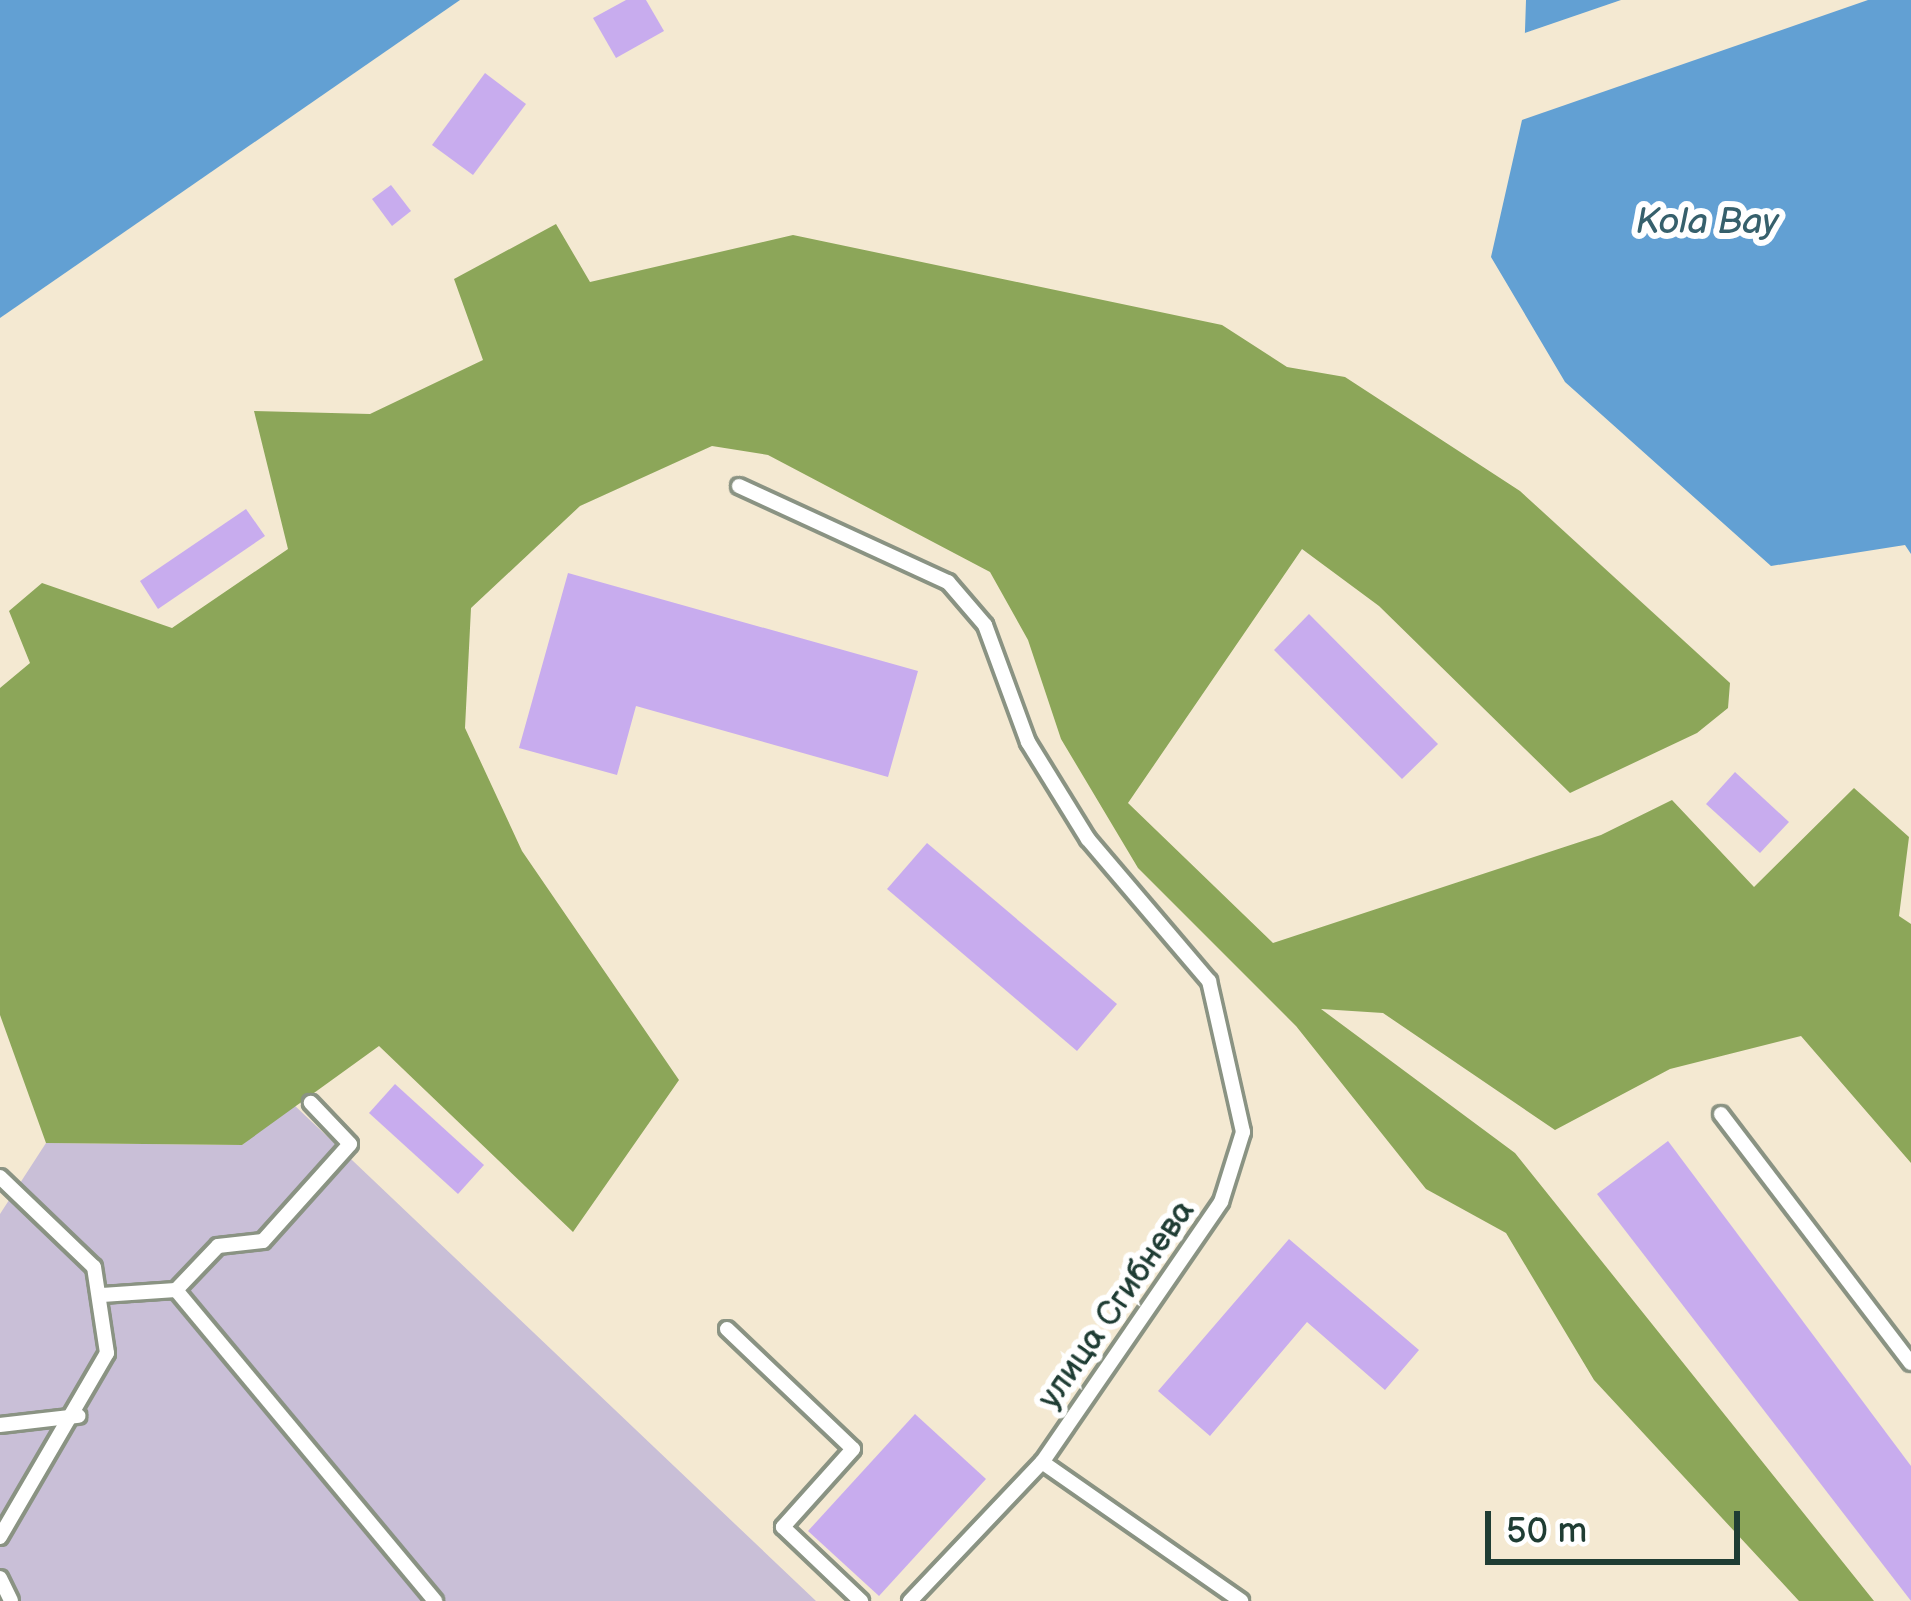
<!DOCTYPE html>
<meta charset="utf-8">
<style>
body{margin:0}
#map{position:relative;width:1911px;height:1601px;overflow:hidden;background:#f4e9d2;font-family:"Balsamiq Sans",sans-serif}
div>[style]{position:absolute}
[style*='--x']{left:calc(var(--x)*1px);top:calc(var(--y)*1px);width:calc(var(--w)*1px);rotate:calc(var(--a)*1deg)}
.industrial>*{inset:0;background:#c9bfd7}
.forest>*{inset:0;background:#8ca659}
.water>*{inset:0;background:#62a0d3}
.pier>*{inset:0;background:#f4e9d2}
.building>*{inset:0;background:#c8acee}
.roads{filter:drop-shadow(3px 0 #8a9383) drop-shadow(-3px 0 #8a9383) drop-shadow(0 3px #8a9383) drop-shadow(0 -3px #8a9383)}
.lane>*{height:14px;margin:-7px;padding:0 7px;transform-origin:7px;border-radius:7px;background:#fff}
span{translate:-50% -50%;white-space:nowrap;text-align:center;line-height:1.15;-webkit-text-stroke:12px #fff;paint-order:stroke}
.street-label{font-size:33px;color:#1f3d34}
.water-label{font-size:36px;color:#36606c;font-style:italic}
.scale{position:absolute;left:1485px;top:1511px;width:255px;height:54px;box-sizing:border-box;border:6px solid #1f3d34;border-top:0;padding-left:15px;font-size:36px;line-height:42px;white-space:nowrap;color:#1f3d34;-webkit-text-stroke:9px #fff;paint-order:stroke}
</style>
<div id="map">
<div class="industrial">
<div style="clip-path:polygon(292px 1103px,816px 1601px,0 1601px,0 1214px,46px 1143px,242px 1145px)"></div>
</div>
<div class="forest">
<div style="clip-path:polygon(556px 224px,590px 282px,793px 235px,1222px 325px,1287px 367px,1345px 377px,1520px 491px,1730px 683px,1728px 708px,1697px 733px,1570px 793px,1379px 606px,1302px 549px,1128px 803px,1273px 943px,1601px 835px,1672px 800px,1754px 887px,1854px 788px,1909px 837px,1899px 916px,1911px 924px,1911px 1163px,1801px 1036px,1670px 1069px,1555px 1130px,1383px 1013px,1321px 1009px,1515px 1153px,1874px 1601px,1799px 1601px,1594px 1380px,1506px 1233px,1426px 1189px,1296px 1026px,1138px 868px,1061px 739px,1028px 640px,990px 572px,768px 455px,712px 446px,580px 506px,471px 608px,465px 728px,522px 851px,679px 1080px,573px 1232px,379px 1046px,242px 1145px,46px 1143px,0 1015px,0 688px,30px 663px,9px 611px,42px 583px,172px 628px,288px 549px,254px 411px,370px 414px,483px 360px,454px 279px)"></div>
</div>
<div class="water">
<div style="clip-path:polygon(0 0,460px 0,0 318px)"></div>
<div style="clip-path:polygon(1526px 0,1911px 0,1911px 554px,1905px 545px,1771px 566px,1565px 382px,1491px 257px,1522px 120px)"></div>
</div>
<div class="pier">
<div style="clip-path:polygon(1621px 0,1868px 0,1522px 120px,1522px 34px)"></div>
</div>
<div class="building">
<div style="clip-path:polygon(626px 0,646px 0,664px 31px,616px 58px,593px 18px)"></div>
<div style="clip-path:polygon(485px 73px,526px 104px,473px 175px,432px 145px)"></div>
<div style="clip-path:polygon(391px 185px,411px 211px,392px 226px,372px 199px)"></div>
<div style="clip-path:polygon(246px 509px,265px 536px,158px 609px,140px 581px)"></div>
<div style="clip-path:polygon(568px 573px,918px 671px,888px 777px,636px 706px,617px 775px,519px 748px)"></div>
<div style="clip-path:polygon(1309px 614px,1438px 744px,1402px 779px,1274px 650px)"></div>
<div style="clip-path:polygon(1735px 772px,1789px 822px,1760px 853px,1706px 804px)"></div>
<div style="clip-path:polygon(927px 843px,1117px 1004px,1077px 1051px,887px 889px)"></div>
<div style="clip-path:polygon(395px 1084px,484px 1165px,458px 1194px,369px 1113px)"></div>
<div style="clip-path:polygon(1668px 1141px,1911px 1466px,1911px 1601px,1597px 1194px)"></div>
<div style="clip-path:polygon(1289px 1239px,1419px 1350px,1385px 1390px,1307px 1322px,1210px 1436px,1158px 1391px)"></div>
<div style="clip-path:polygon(915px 1414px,986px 1479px,879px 1596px,808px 1531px)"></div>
</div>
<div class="roads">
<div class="lane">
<div style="--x:739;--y:486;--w:230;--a:24.7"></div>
<div style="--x:948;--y:582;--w:57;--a:49.3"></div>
<div style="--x:985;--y:625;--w:125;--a:69.8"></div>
<div style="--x:1028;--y:742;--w:114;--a:58.3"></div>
<div style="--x:1088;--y:839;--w:187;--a:49.6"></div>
<div style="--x:1209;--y:981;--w:155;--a:77.3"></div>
<div style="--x:1243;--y:1132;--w:73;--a:107.4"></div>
<div style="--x:1221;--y:1202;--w:316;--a:124.5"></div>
<div style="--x:1042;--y:1462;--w:192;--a:133.5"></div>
<div style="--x:1721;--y:1114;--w:313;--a:52.7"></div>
<div style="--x:0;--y:1177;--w:130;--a:43.8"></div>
<div style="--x:94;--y:1267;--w:87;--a:81.4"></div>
<div style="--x:107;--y:1353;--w:213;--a:120.2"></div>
<div style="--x:176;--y:1290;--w:61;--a:-46.3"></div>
<div style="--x:218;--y:1246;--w:45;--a:-6.3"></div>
<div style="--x:263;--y:1241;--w:130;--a:-48.1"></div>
<div style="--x:350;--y:1144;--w:57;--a:-133.6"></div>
<div style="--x:102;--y:1295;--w:74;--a:-3.9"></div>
<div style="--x:176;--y:1290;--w:405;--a:50.2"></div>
<div style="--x:727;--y:1329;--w:174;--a:43.6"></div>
<div style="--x:853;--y:1449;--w:105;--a:131.9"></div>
<div style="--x:783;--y:1527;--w:108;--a:43.5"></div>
<div style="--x:0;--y:1425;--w:79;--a:-6.6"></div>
<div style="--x:1042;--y:1462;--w:243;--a:34.9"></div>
<div style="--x:0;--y:1578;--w:25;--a:64"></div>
</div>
</div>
<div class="street-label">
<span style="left:1117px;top:1305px;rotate:-55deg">улица Сгибнева</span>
</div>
<div class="water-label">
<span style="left:1707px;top:223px">Kola Bay</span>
</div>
<div class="scale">50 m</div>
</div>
